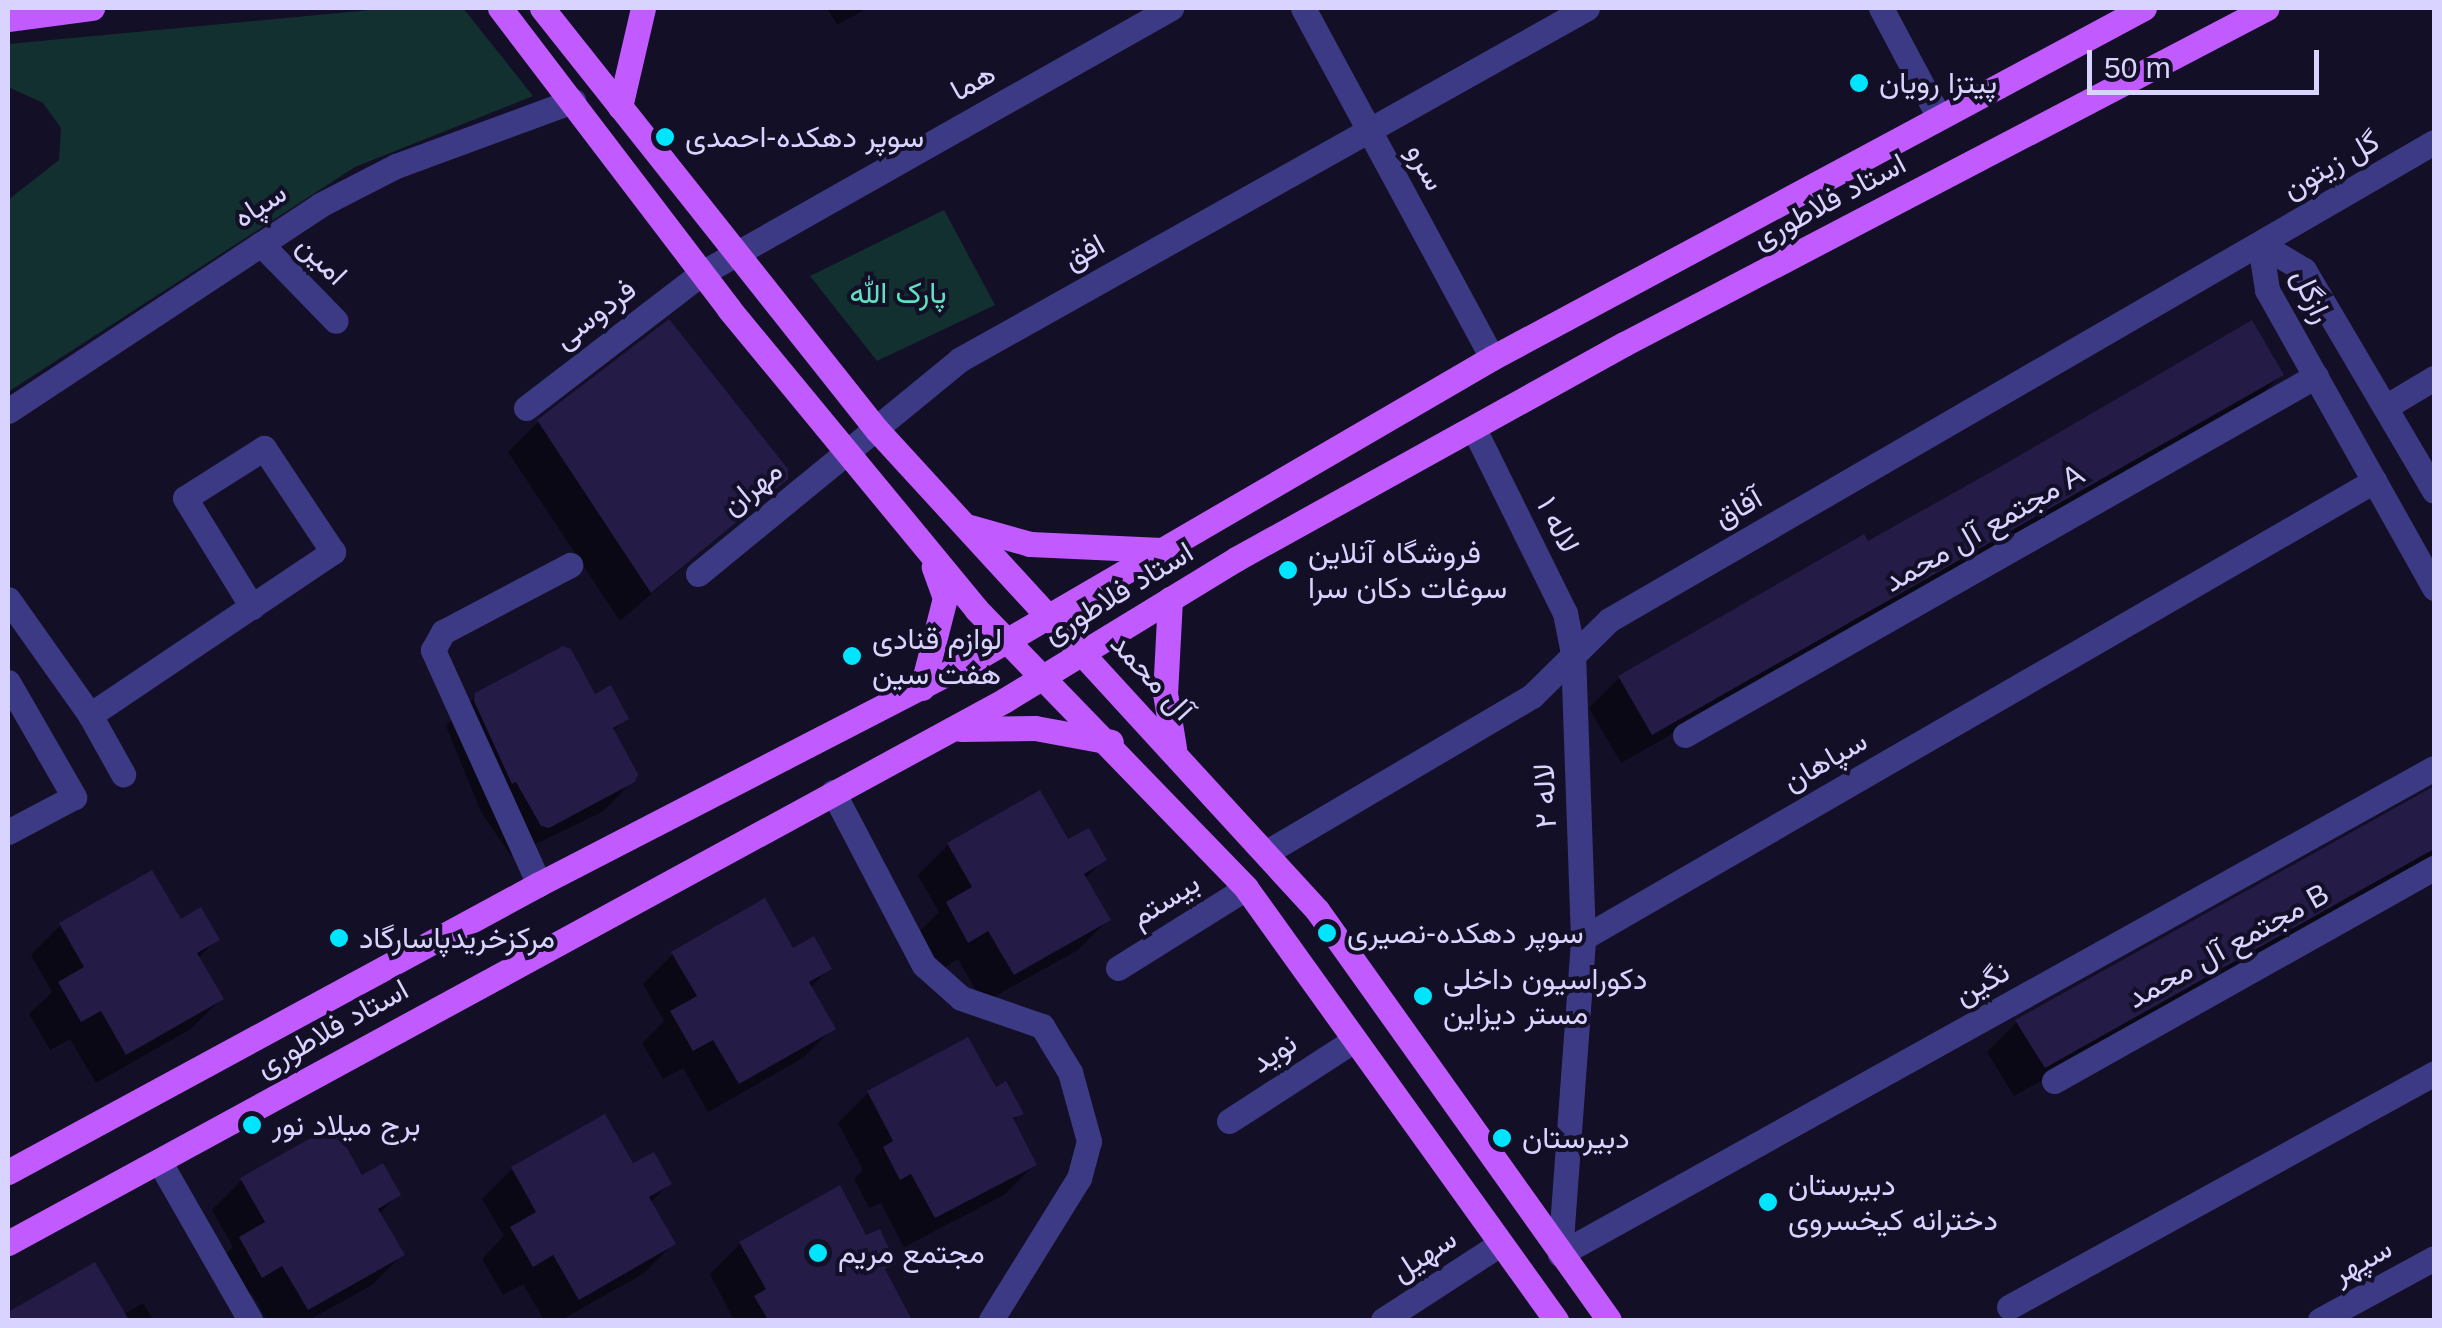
<!DOCTYPE html>
<meta charset="utf-8">
<style>
body{margin:0}
#map{position:relative;width:2442px;height:1328px;overflow:hidden;background:#130f26;font-family:Arial,Vazirmatn,sans-serif}
div>[style]{position:absolute}
[style*='--x']{left:calc(var(--x)*1px);top:calc(var(--y)*1px);width:calc(var(--w)*1px);rotate:calc(var(--a)*1deg)}
.green>*{inset:0;background:#12302f}
.shadow>*{inset:0;background:#0007}
.building>*{inset:0;background:#241b47}
.minor>*{height:25px;margin:-12.5px;padding:0 12.5px;transform-origin:12.5px;border-radius:12.5px;background:#3d3a85}
.major>*{height:25px;margin:-12.5px;padding:0 12.5px;transform-origin:12.5px;border-radius:12.5px;background:#c25bff}
.dots>*{width:28px;height:28px;translate:-50% -50%;box-sizing:border-box;border:5px solid #130f26;border-radius:50%}
span{translate:-50% -50%;white-space:nowrap;text-align:center;line-height:1.15;-webkit-text-stroke:8px #130f26;paint-order:stroke}
.street-label{font-size:30px;color:#d9d4ff}
.poi-label{font-size:30px;color:#d9d4ff}
.left{translate:0 -50%;text-align:left}
.park-label{font-size:30px;color:#5fe0c0}
.frame{position:absolute;inset:0;border:10px solid #d9d4ff;pointer-events:none}
.scale{position:absolute;left:2087px;top:50px;width:232px;height:45px;box-sizing:border-box;border:5px solid #d9d4ff;border-top:0;padding-left:12px;font-size:30px;line-height:35px;white-space:nowrap;color:#d9d4ff;-webkit-text-stroke:8px #130f26;paint-order:stroke}
</style>
<div id="map">
<div class="green">
<div style="clip-path:polygon(392px 8px,463px 8px,533px 96px,355px 167px,8px 392px,8px 200px,59px 160px,61px 128px,43px 103px,8px 87px,8px 44px)"></div>
<div style="clip-path:polygon(944px 210px,995px 305px,877px 361px,810px 276px)"></div>
</div>
<div class="shadow">
<div style="clip-path:polygon(827px 8px,868px 8px,837px 25px)"></div>
<div style="clip-path:polygon(2281px 375px,2251px 405px,1621px 763px,1589px 708px,1619px 678px,1867px 544px)"></div>
<div style="clip-path:polygon(538px 422px,786px 478px,620px 621px,508px 452px)"></div>
<div style="clip-path:polygon(477px 695px,626px 719px,612px 732px,633px 781px,602px 812px,511px 856px,481px 812px,446px 726px)"></div>
<div style="clip-path:polygon(2434px 786px,2434px 860px,2014px 1096px,1987px 1052px,2017px 1022px)"></div>
<div style="clip-path:polygon(1039px 793px,1068px 843px,1104px 860px,1085px 879px,1108px 920px,1078px 950px,983px 1003px,958px 959px,938px 971px,917px 934px,939px 912px,918px 875px,948px 845px)"></div>
<div style="clip-path:polygon(180px 922px,217px 939px,198px 959px,221px 999px,191px 1029px,96px 1083px,70px 1039px,50px 1050px,29px 1014px,52px 992px,31px 955px,61px 925px)"></div>
<div style="clip-path:polygon(792px 951px,829px 968px,810px 988px,833px 1028px,803px 1058px,708px 1112px,683px 1068px,663px 1079px,642px 1043px,664px 1021px,643px 984px,673px 954px)"></div>
<div style="clip-path:polygon(995px 1090px,1021px 1113px,1012px 1122px,1034px 1165px,1004px 1195px,904px 1247px,881px 1203px,869px 1208px,854px 1179px,863px 1170px,838px 1123px,868px 1093px)"></div>
<div style="clip-path:polygon(632px 1167px,669px 1184px,650px 1203px,673px 1244px,643px 1274px,561px 1320px,544px 1320px,523px 1284px,503px 1295px,482px 1259px,504px 1236px,482px 1199px,512px 1169px)"></div>
<div style="clip-path:polygon(361px 1178px,398px 1195px,379px 1214px,402px 1255px,372px 1285px,309px 1320px,267px 1320px,252px 1294px,232px 1306px,210px 1269px,233px 1247px,212px 1210px,242px 1180px)"></div>
<div style="clip-path:polygon(865px 1239px,893px 1263px,884px 1272px,906px 1314px,900px 1320px,734px 1320px,710px 1274px,740px 1244px)"></div>
<div style="clip-path:polygon(94px 1266px,123px 1315px,143px 1303px,153px 1320px,8px 1320px)"></div>
</div>
<div class="building">
<div style="clip-path:polygon(669px 319px,788px 469px,788px 479px,651px 593px,537px 420px)"></div>
<div style="clip-path:polygon(2252px 320px,2284px 375px,1652px 735px,1618px 676px,1864px 534px,1868px 541px,1998px 468px)"></div>
<div style="clip-path:polygon(563px 646px,571px 649px,595px 694px,611px 685px,629px 719px,613px 728px,638px 774px,635px 782px,549px 828px,541px 826px,516px 782px,512px 784px,474px 701px,475px 693px)"></div>
<div style="clip-path:polygon(2434px 786px,2434px 849px,2045px 1068px,2015px 1020px)"></div>
<div style="clip-path:polygon(1040px 790px,1068px 839px,1089px 828px,1107px 860px,1084px 874px,1111px 920px,1014px 975px,988px 931px,968px 943px,946px 902px,972px 887px,947px 843px)"></div>
<div style="clip-path:polygon(152px 870px,181px 919px,201px 907px,220px 940px,197px 953px,224px 999px,126px 1055px,101px 1011px,81px 1022px,58px 982px,84px 967px,59px 923px)"></div>
<div style="clip-path:polygon(765px 898px,793px 948px,814px 936px,832px 969px,809px 982px,836px 1029px,739px 1084px,713px 1040px,693px 1051px,670px 1011px,697px 996px,671px 952px)"></div>
<div style="clip-path:polygon(968px 1037px,996px 1087px,1006px 1081px,1024px 1114px,1013px 1118px,1037px 1165px,935px 1218px,911px 1174px,900px 1180px,883px 1147px,893px 1141px,867px 1091px)"></div>
<div style="clip-path:polygon(605px 1114px,633px 1163px,654px 1152px,672px 1184px,649px 1197px,676px 1244px,579px 1300px,553px 1255px,533px 1267px,510px 1227px,536px 1212px,511px 1167px)"></div>
<div style="clip-path:polygon(334px 1125px,362px 1175px,383px 1163px,401px 1195px,378px 1209px,405px 1255px,308px 1310px,282px 1266px,262px 1278px,239px 1237px,265px 1222px,240px 1178px)"></div>
<div style="clip-path:polygon(840px 1185px,866px 1235px,880px 1229px,896px 1264px,885px 1269px,912px 1320px,768px 1320px,754px 1296px,766px 1289px,739px 1242px)"></div>
<div style="clip-path:polygon(95px 1262px,129px 1320px,8px 1320px,8px 1312px)"></div>
</div>
<div class="minor">
<div style="--x:1303;--y:8;--w:398;--a:61.6"></div>
<div style="--x:1881;--y:8;--w:123;--a:62"></div>
<div style="--x:261;--y:244;--w:107;--a:45.8"></div>
<div style="--x:2260;--y:244;--w:47;--a:81.3"></div>
<div style="--x:2267;--y:290;--w:342;--a:60.7"></div>
<div style="--x:2260;--y:244;--w:51;--a:30.6"></div>
<div style="--x:2304;--y:270;--w:256;--a:59.5"></div>
<div style="--x:2387;--y:406;--w:55;--a:-30.8"></div>
<div style="--x:526;--y:408;--w:222;--a:-37.5"></div>
<div style="--x:702;--y:273;--w:539;--a:-29.47"></div>
<div style="--x:8;--y:411;--w:374;--a:-33.4"></div>
<div style="--x:320;--y:205;--w:85;--a:-27.2"></div>
<div style="--x:396;--y:166;--w:189;--a:-20.2"></div>
<div style="--x:1474;--y:429;--w:205;--a:63.7"></div>
<div style="--x:1565;--y:613;--w:41;--a:78.7"></div>
<div style="--x:1573;--y:653;--w:285;--a:88"></div>
<div style="--x:698;--y:574;--w:338;--a:-39.3"></div>
<div style="--x:959;--y:360;--w:720;--a:-29.27"></div>
<div style="--x:8;--y:599;--w:142;--a:54.7"></div>
<div style="--x:90;--y:715;--w:68;--a:60.8"></div>
<div style="--x:8;--y:682;--w:133;--a:60.1"></div>
<div style="--x:74;--y:797;--w:75;--a:152.1"></div>
<div style="--x:90;--y:715;--w:293;--a:-33.9"></div>
<div style="--x:333;--y:552;--w:125;--a:-123.6"></div>
<div style="--x:264;--y:448;--w:93;--a:147.7"></div>
<div style="--x:185;--y:498;--w:128;--a:58.4"></div>
<div style="--x:1685;--y:735;--w:726;--a:-29.64"></div>
<div style="--x:833;--y:792;--w:195;--a:62.3"></div>
<div style="--x:924;--y:965;--w:50;--a:41.7"></div>
<div style="--x:961;--y:998;--w:86;--a:19.1"></div>
<div style="--x:1042;--y:1026;--w:54;--a:58.7"></div>
<div style="--x:1070;--y:1072;--w:72;--a:74.6"></div>
<div style="--x:1089;--y:1141;--w:38;--a:105"></div>
<div style="--x:1079;--y:1178;--w:167;--a:121.8"></div>
<div style="--x:1267;--y:852;--w:308;--a:-30.5"></div>
<div style="--x:1532;--y:696;--w:108;--a:-44.6"></div>
<div style="--x:1609;--y:620;--w:953;--a:-30.09"></div>
<div style="--x:539;--y:884;--w:257;--a:-114.4"></div>
<div style="--x:433;--y:650;--w:21;--a:-61"></div>
<div style="--x:443;--y:632;--w:144;--a:-27.8"></div>
<div style="--x:1118;--y:968;--w:151;--a:-32"></div>
<div style="--x:2054;--y:1081;--w:436;--a:-29.3"></div>
<div style="--x:1229;--y:1121;--w:149;--a:-32.9"></div>
<div style="--x:159;--y:1161;--w:183;--a:60.2"></div>
<div style="--x:1560;--y:1254;--w:317;--a:-85.8"></div>
<div style="--x:1583;--y:938;--w:914;--a:-30.02"></div>
<div style="--x:1560;--y:1254;--w:1000;--a:-29.08"></div>
<div style="--x:2009;--y:1307;--w:485;--a:-28.8"></div>
<div style="--x:1383;--y:1320;--w:140;--a:-33"></div>
<div style="--x:2320;--y:1320;--w:130;--a:-28.5"></div>
</div>
<div class="major">
<div style="--x:500;--y:8;--w:378;--a:52.7"></div>
<div style="--x:729;--y:309;--w:389;--a:50.5"></div>
<div style="--x:976;--y:609;--w:388;--a:45.9"></div>
<div style="--x:1246;--y:888;--w:532;--a:54.34"></div>
<div style="--x:542;--y:8;--w:539;--a:51.56"></div>
<div style="--x:877;--y:430;--w:651;--a:47.49"></div>
<div style="--x:1317;--y:910;--w:503;--a:54.54"></div>
<div style="--x:8;--y:19;--w:85;--a:-7.5"></div>
<div style="--x:620;--y:107;--w:102;--a:-76.9"></div>
<div style="--x:970;--y:527;--w:62;--a:15.8"></div>
<div style="--x:1030;--y:544;--w:132;--a:2.6"></div>
<div style="--x:1170;--y:599;--w:94;--a:93"></div>
<div style="--x:1165;--y:693;--w:56;--a:80.7"></div>
<div style="--x:922;--y:688;--w:93;--a:-75.7"></div>
<div style="--x:945;--y:598;--w:33;--a:-110"></div>
<div style="--x:961;--y:729;--w:74;--a:-0.8"></div>
<div style="--x:1035;--y:728;--w:77;--a:10.4"></div>
<div style="--x:8;--y:1172;--w:604;--a:-28.47"></div>
<div style="--x:539;--y:884;--w:491;--a:-27.3"></div>
<div style="--x:975;--y:659;--w:598;--a:-30.21"></div>
<div style="--x:1492;--y:358;--w:740;--a:-28.23"></div>
<div style="--x:8;--y:1243;--w:1135;--a:-28.57"></div>
<div style="--x:1005;--y:700;--w:271;--a:-31.4"></div>
<div style="--x:1236;--y:559;--w:444;--a:-29"></div>
<div style="--x:1624;--y:344;--w:725;--a:-27.59"></div>
</div>
<div class="dots">
<div style="left:1859px;top:83px;background:#00e5ff"></div>
<div style="left:665px;top:137px;background:#00e5ff"></div>
<div style="left:1288px;top:570px;background:#00e5ff"></div>
<div style="left:852px;top:656px;background:#00e5ff"></div>
<div style="left:1327px;top:933px;background:#00e5ff"></div>
<div style="left:339px;top:938px;background:#00e5ff"></div>
<div style="left:1423px;top:996px;background:#00e5ff"></div>
<div style="left:252px;top:1125px;background:#00e5ff"></div>
<div style="left:1502px;top:1138px;background:#00e5ff"></div>
<div style="left:1768px;top:1202px;background:#00e5ff"></div>
<div style="left:818px;top:1253px;background:#00e5ff"></div>
</div>
<div class="street-label">
<span style="left:973px;top:82px;rotate:-29deg">هما</span>
<span style="left:2331px;top:165px;rotate:-30deg">گل زیتون</span>
<span style="left:1426px;top:167px;rotate:62deg">سرو</span>
<span style="left:1829px;top:201px;rotate:-28deg">استاد فلاطوری</span>
<span style="left:260px;top:205px;rotate:-33deg">سپاه</span>
<span style="left:1084px;top:252px;rotate:-29deg">افق</span>
<span style="left:322px;top:260px;rotate:45deg">امین</span>
<span style="left:2312px;top:296px;rotate:65deg">رازگل</span>
<span style="left:595px;top:314px;rotate:-37deg">فردوسی</span>
<span style="left:752px;top:488px;rotate:-39deg">مهران</span>
<span style="left:1738px;top:508px;rotate:-30deg">آفاق</span>
<span style="left:1558px;top:525px;rotate:63deg">لاله ۱</span>
<span style="left:1984px;top:528px;rotate:-30deg">مجتمع آل محمد A</span>
<span style="left:1118px;top:593px;rotate:-31deg">استاد فلاطوری</span>
<span style="left:1152px;top:677px;rotate:47deg">آل محمد</span>
<span style="left:1825px;top:761px;rotate:-30deg">سپاهان</span>
<span style="left:1545px;top:796px;rotate:-92deg">لاله ۲</span>
<span style="left:1165px;top:900px;rotate:-32deg">بیستم</span>
<span style="left:2228px;top:946px;rotate:-29deg">مجتمع آل محمد B</span>
<span style="left:1982px;top:983px;rotate:-29deg">نگین</span>
<span style="left:332px;top:1028px;rotate:-29deg">استاد فلاطوری</span>
<span style="left:1274px;top:1053px;rotate:-33deg">نوید</span>
<span style="left:1424px;top:1255px;rotate:-33deg">سهیل</span>
<span style="left:2362px;top:1261px;rotate:-29deg">سپهر</span>
</div>
<div class="poi-label">
<span class="left" style="left:1879px;top:83px">پیتزا رویان</span>
<span class="left" style="left:685px;top:137px">سوپر دهکده-احمدی</span>
<span class="left" style="left:1308px;top:570px">فروشگاه آنلاین<br>سوغات دکان سرا</span>
<span class="left" style="left:872px;top:656px">لوازم قنادی<br>هفت سین</span>
<span class="left" style="left:1347px;top:933px">سوپر دهکده-نصیری</span>
<span class="left" style="left:359px;top:938px">مرکزخریدپاسارگاد</span>
<span class="left" style="left:1443px;top:996px">دکوراسیون داخلی<br>مستر دیزاین</span>
<span class="left" style="left:272px;top:1125px">برج میلاد نور</span>
<span class="left" style="left:1522px;top:1138px">دبیرستان</span>
<span class="left" style="left:1788px;top:1202px">دبیرستان<br>دخترانه کیخسروی</span>
<span class="left" style="left:838px;top:1253px">مجتمع مریم</span>
</div>
<div class="park-label">
<span style="left:898px;top:293px">پارک الله</span>
</div>
<div class="frame"></div>
<div class="scale">50 m</div>
</div>
